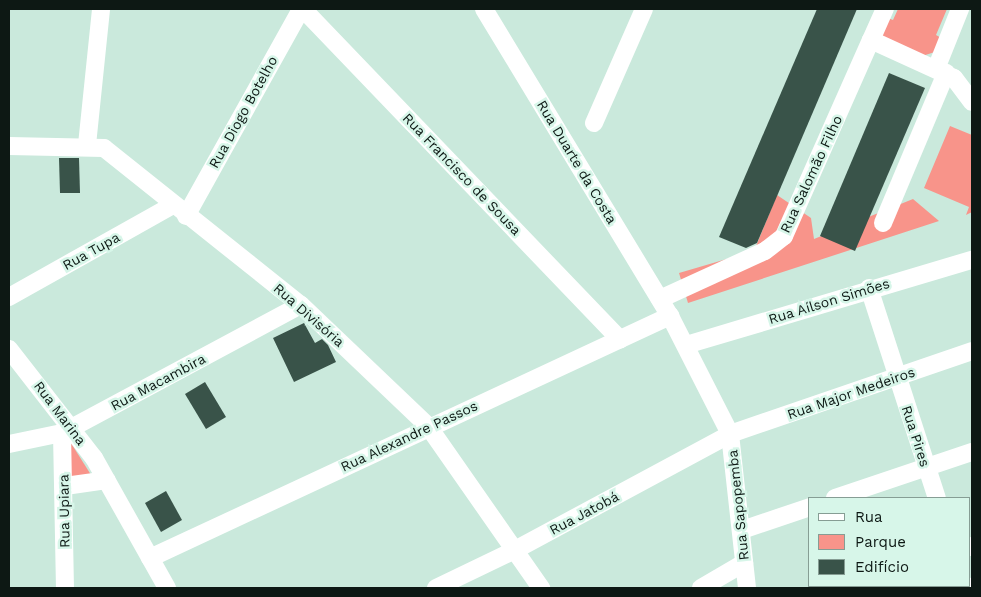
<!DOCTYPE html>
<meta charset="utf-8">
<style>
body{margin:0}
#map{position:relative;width:981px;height:597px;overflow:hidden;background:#cae9dc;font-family:"Work Sans",sans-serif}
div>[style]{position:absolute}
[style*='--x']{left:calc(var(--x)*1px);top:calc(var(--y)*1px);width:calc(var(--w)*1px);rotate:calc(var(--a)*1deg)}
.green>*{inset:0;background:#f8948a}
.building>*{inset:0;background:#395349}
.minor>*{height:18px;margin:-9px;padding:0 9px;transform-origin:9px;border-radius:9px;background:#fff}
span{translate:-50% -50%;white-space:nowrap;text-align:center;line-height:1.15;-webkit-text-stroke:5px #d7f6e9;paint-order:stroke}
.street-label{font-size:14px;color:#0d1814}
.frame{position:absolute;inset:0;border:10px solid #0d1814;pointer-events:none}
.legend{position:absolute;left:808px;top:497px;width:162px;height:90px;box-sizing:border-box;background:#d7f6e9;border:1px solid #869d94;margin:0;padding:6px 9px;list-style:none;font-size:15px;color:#0d1814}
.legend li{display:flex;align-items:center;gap:10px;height:25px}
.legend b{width:25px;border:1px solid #869d94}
</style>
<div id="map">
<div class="green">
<div style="clip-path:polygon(898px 9px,947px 9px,936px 35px,943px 39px,938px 51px,919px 57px,882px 39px,880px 29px,885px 17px,893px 20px)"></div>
<div style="clip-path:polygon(950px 126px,972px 135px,972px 212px,966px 215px,969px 207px,924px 188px)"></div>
<div style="clip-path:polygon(777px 195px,811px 218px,814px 239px,913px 199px,939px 221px,688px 303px,679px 273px,754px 251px)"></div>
<div style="clip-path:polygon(69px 440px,93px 478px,68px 482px)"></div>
</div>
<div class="building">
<div style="clip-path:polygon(817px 9px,857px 9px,757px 243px,746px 248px,719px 237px)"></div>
<div style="clip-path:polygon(889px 73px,925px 88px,855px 251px,820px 236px)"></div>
<div style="clip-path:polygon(59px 158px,79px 158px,80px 193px,60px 193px)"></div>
<div style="clip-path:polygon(304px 323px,315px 343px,322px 339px,328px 345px,336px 362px,294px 382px,273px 338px)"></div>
<div style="clip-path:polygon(205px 382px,226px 417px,206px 429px,185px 394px)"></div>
<div style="clip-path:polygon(166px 491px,182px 520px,161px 532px,145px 503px)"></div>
</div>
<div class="minor">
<div style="--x:303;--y:9;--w:458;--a:46.2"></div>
<div style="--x:484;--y:9;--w:359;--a:58.8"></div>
<div style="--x:670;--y:316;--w:132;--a:63"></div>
<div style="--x:730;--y:434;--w:155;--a:83.7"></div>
<div style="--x:871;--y:40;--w:34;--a:-66"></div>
<div style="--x:936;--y:69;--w:65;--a:-68.2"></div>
<div style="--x:594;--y:123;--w:124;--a:-66.3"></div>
<div style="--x:87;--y:145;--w:137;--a:-84.1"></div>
<div style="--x:9;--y:146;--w:95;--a:1.2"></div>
<div style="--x:104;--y:148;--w:252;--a:38.6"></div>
<div style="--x:301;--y:305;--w:175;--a:43.6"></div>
<div style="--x:428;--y:426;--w:198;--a:55.1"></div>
<div style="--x:186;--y:216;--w:237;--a:-60.9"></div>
<div style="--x:883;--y:223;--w:163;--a:-67.2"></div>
<div style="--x:869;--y:288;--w:221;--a:72.1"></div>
<div style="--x:9;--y:297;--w:188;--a:-29.3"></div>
<div style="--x:660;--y:299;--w:115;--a:-24.6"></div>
<div style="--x:765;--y:251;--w:24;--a:-38"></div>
<div style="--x:784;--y:236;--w:214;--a:-66.1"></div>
<div style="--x:871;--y:40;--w:91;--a:24.6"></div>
<div style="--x:954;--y:78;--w:30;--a:53"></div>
<div style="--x:686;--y:345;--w:298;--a:-16.6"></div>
<div style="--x:9;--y:349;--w:138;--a:52.1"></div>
<div style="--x:94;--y:458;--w:149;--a:60.7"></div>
<div style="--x:62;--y:433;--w:155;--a:88.9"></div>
<div style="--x:9;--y:444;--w:54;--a:-11.7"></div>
<div style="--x:62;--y:433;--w:271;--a:-28.2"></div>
<div style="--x:65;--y:486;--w:42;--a:-8.1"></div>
<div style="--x:835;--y:498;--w:145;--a:-18.6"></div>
<div style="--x:742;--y:530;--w:72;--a:-18.7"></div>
<div style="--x:970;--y:547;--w:2;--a:-27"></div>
<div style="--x:150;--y:558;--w:574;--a:-24.96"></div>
<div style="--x:967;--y:586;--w:2;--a:90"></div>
<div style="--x:436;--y:588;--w:88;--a:-25.7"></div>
<div style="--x:515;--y:550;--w:244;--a:-28.3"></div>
<div style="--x:730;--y:434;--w:256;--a:-18.9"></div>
<div style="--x:701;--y:588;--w:50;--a:-30.2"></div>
<div style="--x:849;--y:588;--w:7;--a:-16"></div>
</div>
<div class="street-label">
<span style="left:243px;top:112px;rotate:-61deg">Rua Diogo Botelho</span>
<span style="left:577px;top:162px;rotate:59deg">Rua Duarte da Costa</span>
<span style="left:462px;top:174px;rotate:46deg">Rua Francisco de Sousa</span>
<span style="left:811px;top:174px;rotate:-65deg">Rua Salomão Filho</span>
<span style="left:91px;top:251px;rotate:-29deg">Rua Tupa</span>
<span style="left:829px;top:301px;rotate:-17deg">Rua Aílson Simões</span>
<span style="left:309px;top:315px;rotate:41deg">Rua Divisória</span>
<span style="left:158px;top:382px;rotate:-28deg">Rua Macambira</span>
<span style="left:851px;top:393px;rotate:-19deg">Rua Major Medeiros</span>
<span style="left:60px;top:413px;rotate:53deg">Rua Marina</span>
<span style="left:409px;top:436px;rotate:-25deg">Rua Alexandre Passos</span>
<span style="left:916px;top:436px;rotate:72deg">Rua Pires</span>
<span style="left:738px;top:505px;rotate:-96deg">Rua Sapopemba</span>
<span style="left:64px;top:511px;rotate:-91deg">Rua Upiara</span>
<span style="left:584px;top:513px;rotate:-28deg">Rua Jatobá</span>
</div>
<div class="frame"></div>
<ul class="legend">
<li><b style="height:6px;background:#fff"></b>Rua</li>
<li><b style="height:14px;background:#f8948a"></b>Parque</li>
<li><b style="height:14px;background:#395349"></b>Edifício</li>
</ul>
</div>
